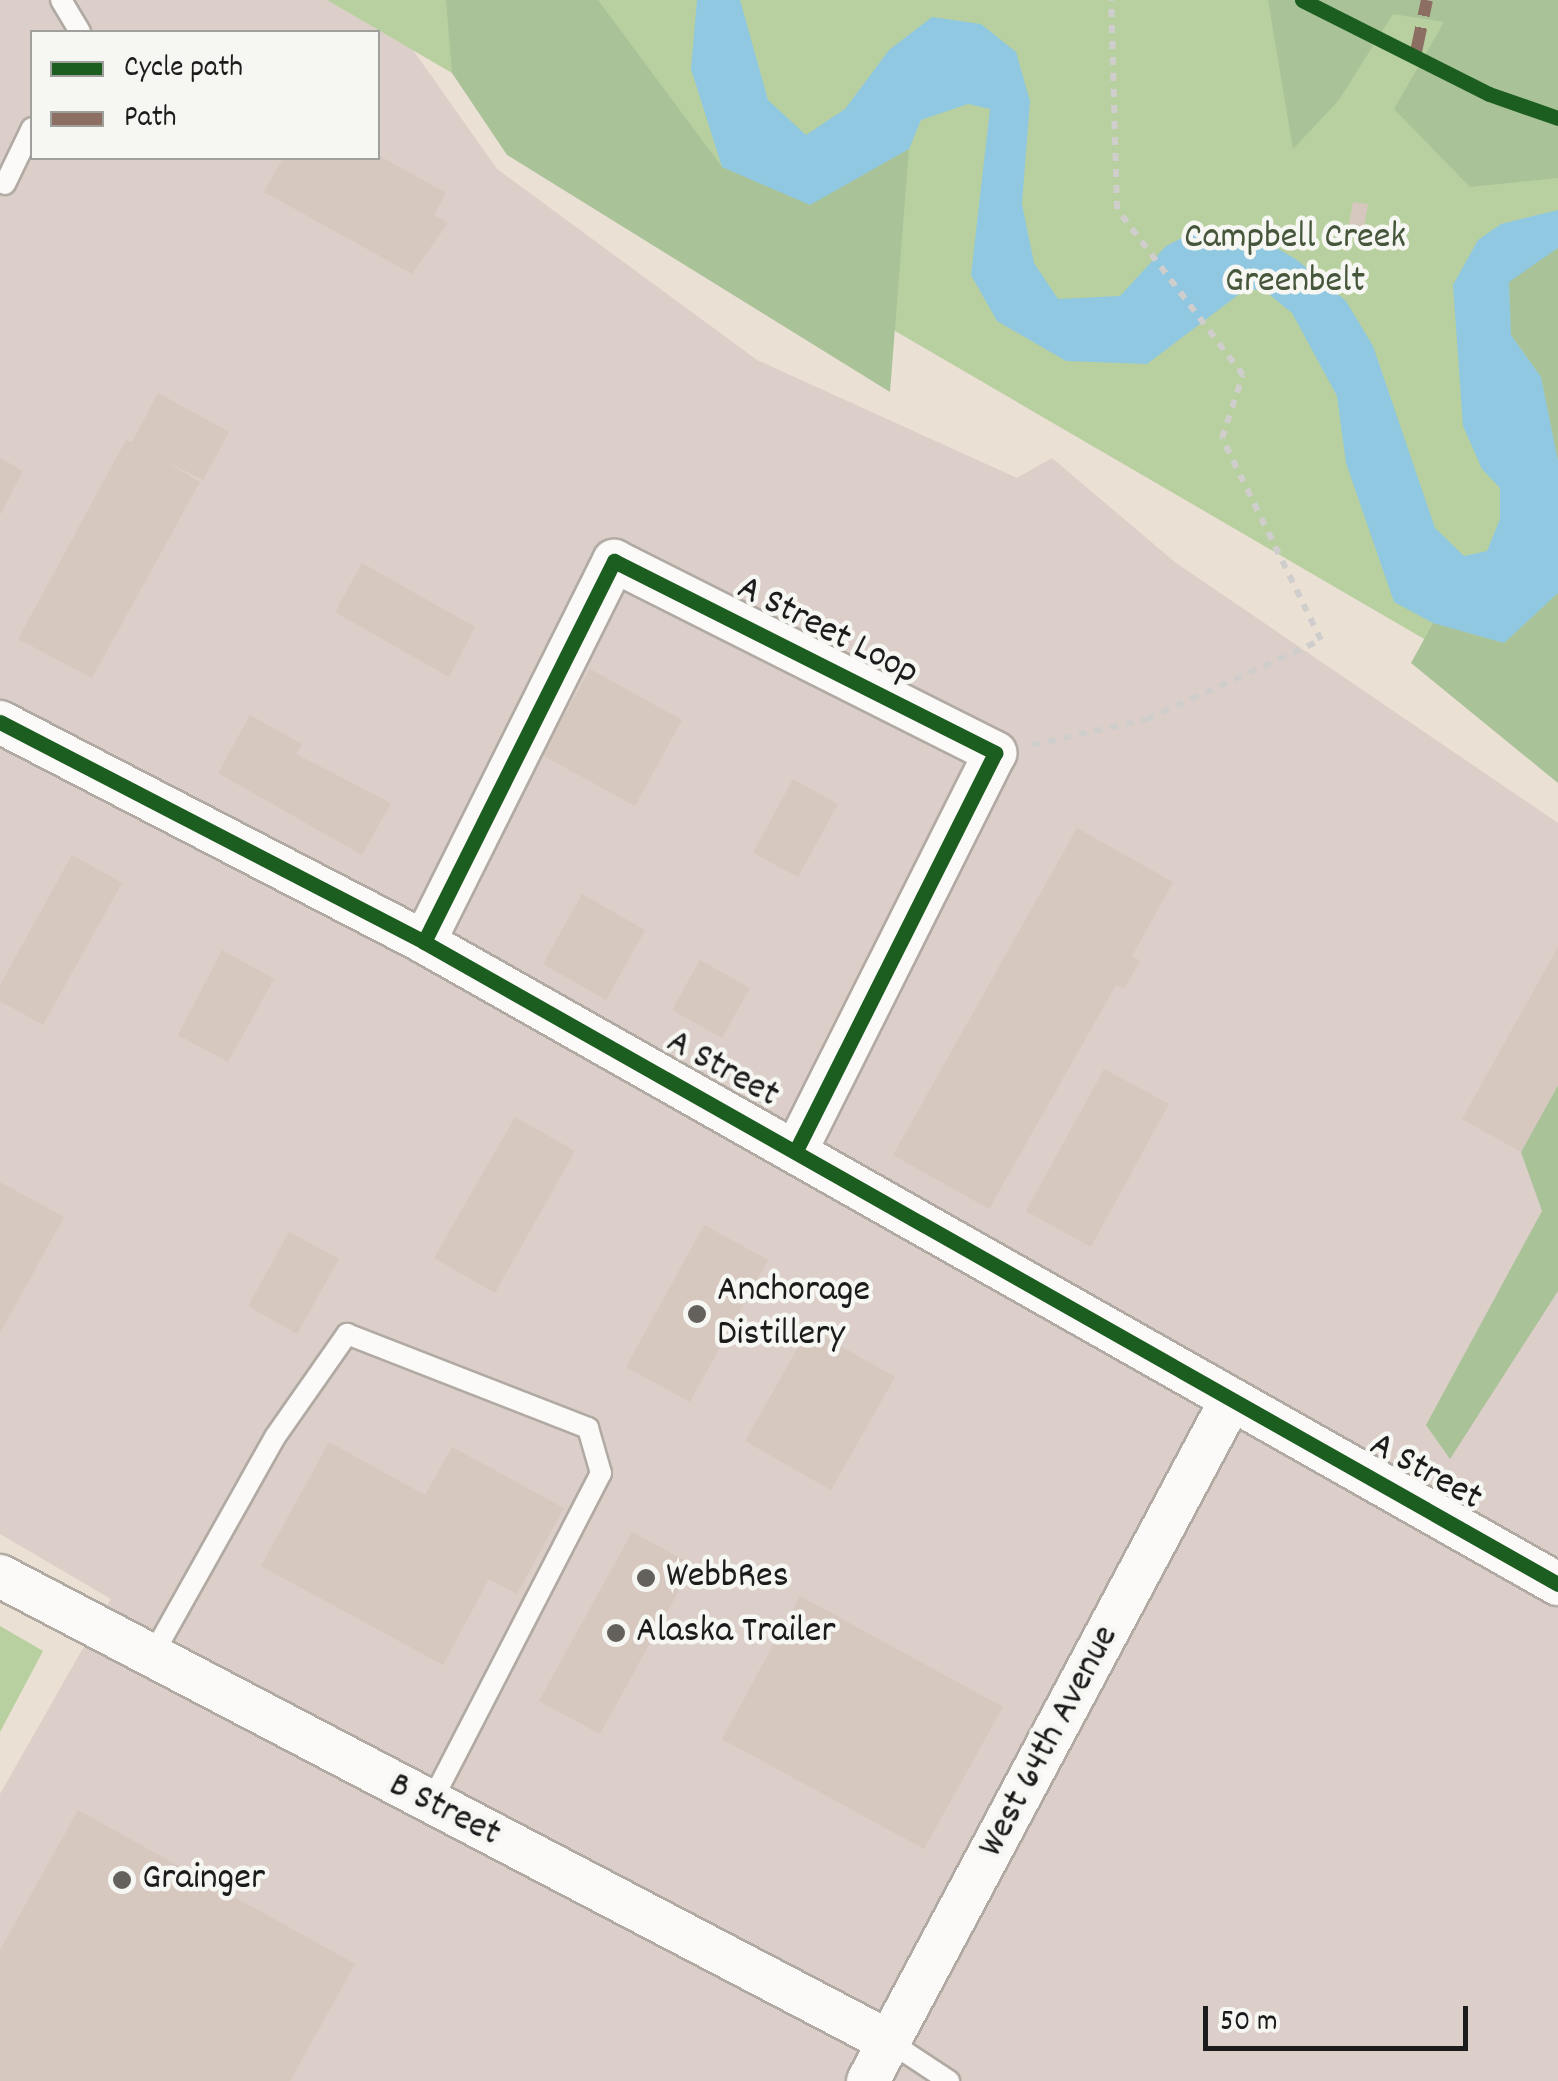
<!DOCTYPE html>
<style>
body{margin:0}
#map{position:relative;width:1558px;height:2081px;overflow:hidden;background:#eae0d4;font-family:Dekko,sans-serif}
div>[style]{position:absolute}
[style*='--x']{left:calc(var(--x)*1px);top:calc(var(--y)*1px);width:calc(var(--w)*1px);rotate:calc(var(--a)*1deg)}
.industrial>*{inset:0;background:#dccec8}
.green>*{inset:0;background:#b8d09f}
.forest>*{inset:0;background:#a9c298}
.water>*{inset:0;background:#90c8e1}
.building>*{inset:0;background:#d7c8bf}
.path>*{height:6px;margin-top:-3px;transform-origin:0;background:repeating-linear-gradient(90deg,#d0cecc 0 8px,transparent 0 16px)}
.roads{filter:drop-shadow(2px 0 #b0aaa2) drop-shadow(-2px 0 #b0aaa2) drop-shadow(0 2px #b0aaa2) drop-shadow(0 -2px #b0aaa2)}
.lane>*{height:20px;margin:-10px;padding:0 10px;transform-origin:10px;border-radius:10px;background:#fcfaf9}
.street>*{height:42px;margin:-21px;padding:0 21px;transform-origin:21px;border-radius:21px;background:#fcfaf9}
.quiet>*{height:12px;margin-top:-6px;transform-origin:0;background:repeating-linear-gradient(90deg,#8d6e63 0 25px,transparent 0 37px)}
.cycleway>*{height:15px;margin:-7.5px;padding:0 7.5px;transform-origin:7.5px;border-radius:7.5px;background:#1b5e20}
.dots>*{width:28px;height:28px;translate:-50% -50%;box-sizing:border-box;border:5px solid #f6f6f2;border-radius:50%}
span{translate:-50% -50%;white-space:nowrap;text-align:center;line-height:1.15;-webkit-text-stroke:9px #f6f6f2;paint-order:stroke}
.park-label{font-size:38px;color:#45563b}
.street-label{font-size:38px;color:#1c1c1c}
.poi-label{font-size:38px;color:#1c1c1c}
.left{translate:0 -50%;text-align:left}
.legend{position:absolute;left:30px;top:30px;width:350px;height:130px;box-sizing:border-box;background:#f6f6f2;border:2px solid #9f9f9c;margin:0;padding:12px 18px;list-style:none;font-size:30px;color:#1c1c1c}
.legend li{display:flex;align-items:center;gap:20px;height:50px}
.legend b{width:50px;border:2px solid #9f9f9c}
.scale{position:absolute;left:1203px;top:2006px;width:265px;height:45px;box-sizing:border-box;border:5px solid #1c1c1c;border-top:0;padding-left:12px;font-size:30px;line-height:35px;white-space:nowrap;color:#1c1c1c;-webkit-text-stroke:8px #f6f6f2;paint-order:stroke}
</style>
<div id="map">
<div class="industrial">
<div style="clip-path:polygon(evenodd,0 0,327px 0,413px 50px,497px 169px,757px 360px,1017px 478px,1052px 458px,1176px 563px,1558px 823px,1558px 2081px,0 2081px,0 1794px,111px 1599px,0 1534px,0 0,32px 32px,378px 32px,378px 158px,32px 158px,32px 32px)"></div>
</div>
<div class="green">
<div style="clip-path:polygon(327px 0,1558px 0,1558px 717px,452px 73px)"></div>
<div style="clip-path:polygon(0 1626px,43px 1651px,0 1732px)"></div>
</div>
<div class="forest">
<div style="clip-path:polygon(446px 0,598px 0,722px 167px,810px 204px,909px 149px,890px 392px,507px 155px,452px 73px)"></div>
<div style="clip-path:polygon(1268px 0,1558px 0,1558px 178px,1470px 187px,1394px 109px,1444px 22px,1393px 14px,1339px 100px,1293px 149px)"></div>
<div style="clip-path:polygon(1558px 248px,1558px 461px,1541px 377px,1511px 335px,1509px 281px)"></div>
<div style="clip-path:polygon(1558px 593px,1558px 783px,1411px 663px,1433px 623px,1504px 643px)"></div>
<div style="clip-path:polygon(1558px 1085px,1558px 1291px,1450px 1459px,1426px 1425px,1542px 1211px,1521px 1152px)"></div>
</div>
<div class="water">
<div style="clip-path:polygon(697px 0,740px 0,768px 100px,806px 135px,845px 109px,889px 50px,932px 17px,981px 24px,1016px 52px,1030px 101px,1022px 204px,1034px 263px,1058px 299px,1120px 296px,1166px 246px,1204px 227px,1250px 232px,1297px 260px,1346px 301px,1373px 346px,1435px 528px,1464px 556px,1487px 551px,1500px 519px,1500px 488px,1482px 469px,1463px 426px,1453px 285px,1478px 240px,1501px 224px,1558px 210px,1558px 248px,1509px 282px,1511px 335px,1541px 377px,1558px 461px,1558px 593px,1504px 643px,1433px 623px,1394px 602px,1346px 463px,1337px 396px,1292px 313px,1264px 290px,1246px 289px,1147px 364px,1066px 361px,997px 321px,971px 275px,990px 109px,968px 104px,921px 120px,909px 149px,810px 205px,722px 167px,691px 69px)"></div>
</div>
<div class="building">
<div style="clip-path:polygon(378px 155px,446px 193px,434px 215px,448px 223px,412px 274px,264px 192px,283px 158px)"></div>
<div style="clip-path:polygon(1353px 202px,1368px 204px,1362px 238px,1347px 236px)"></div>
<div style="clip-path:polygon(158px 393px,229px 432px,203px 480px,163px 460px,200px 482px,92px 678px,18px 639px,126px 440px,132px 442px)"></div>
<div style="clip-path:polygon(0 458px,23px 471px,0 515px)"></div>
<div style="clip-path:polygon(362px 563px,475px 627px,449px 677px,335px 612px)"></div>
<div style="clip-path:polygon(590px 669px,682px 720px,635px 806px,542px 755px)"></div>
<div style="clip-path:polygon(250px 715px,302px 744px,296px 754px,391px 803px,362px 855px,218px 773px)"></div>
<div style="clip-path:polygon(793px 779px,838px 804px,798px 877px,753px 853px)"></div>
<div style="clip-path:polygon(1077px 828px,1173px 882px,1132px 956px,1140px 961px,1124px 989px,1116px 985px,989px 1209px,893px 1155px)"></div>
<div style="clip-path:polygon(72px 855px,122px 883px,43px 1025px,0 1001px,0 985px)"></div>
<div style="clip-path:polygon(582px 894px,645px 930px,606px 1000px,543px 964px)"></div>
<div style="clip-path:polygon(1558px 947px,1558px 1085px,1521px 1152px,1462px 1119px)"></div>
<div style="clip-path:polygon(222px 950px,274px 979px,228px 1062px,178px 1035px)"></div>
<div style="clip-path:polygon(700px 960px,750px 988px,722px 1038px,672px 1010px)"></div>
<div style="clip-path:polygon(1104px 1069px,1169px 1104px,1091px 1247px,1026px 1211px)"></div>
<div style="clip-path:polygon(515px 1117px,575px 1151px,495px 1293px,434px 1258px)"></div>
<div style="clip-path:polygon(0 1182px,64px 1217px,0 1333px)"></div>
<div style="clip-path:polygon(704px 1225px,768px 1260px,690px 1402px,626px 1367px)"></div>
<div style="clip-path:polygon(289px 1232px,339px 1259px,297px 1334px,248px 1306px)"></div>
<div style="clip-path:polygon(809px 1328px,895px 1377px,831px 1490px,745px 1441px)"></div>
<div style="clip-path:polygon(329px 1442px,425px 1495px,452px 1447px,564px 1508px,517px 1594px,489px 1579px,443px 1665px,261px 1566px)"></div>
<div style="clip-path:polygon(632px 1532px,693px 1565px,600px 1734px,539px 1701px)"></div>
<div style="clip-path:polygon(800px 1596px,1003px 1707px,924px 1849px,722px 1739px)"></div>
<div style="clip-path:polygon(78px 1810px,355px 1964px,290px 2081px,0 2081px,0 1950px)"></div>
</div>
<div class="path">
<div style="--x:1032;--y:745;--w:118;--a:-12.7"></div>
<div style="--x:1147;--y:719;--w:191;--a:-24.4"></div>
<div style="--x:1321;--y:640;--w:225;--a:-116.1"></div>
<div style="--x:1222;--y:438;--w:66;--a:-71.6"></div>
<div style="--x:1243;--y:375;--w:208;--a:-127.2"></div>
<div style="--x:1117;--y:209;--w:209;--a:-91.6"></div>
</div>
<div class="roads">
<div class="lane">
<div style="--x:61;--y:0;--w:37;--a:59"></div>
<div style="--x:5;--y:184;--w:62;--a:-64.3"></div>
<div style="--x:151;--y:1658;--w:253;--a:-60.7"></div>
<div style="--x:275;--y:1437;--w:126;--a:-55"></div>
<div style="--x:347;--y:1334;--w:259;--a:21.3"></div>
<div style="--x:588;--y:1428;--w:47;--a:73.9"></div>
<div style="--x:601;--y:1473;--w:371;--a:117.3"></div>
<div style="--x:890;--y:2042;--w:71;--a:33.5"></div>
</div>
<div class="street">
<div style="--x:0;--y:722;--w:478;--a:27.4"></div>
<div style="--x:424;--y:942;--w:1303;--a:29.52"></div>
<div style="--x:424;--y:942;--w:426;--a:-63.5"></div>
<div style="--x:614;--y:561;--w:427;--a:26.7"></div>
<div style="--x:995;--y:753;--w:443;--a:116.6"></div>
<div style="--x:0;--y:1576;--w:1005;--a:27.64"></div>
<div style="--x:868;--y:2081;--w:769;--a:-61.94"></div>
</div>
</div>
<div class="quiet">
<div style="--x:1416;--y:52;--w:53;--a:-78.1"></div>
</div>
<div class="cycleway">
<div style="--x:1302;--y:0;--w:209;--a:26.7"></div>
<div style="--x:1489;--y:94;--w:73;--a:19.2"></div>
<div style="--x:0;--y:722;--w:478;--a:27.4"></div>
<div style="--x:424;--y:942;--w:1303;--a:29.52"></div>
<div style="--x:424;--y:942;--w:426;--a:-63.5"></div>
<div style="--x:614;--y:561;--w:427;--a:26.7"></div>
<div style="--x:995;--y:753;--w:443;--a:116.6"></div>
</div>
<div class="dots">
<div style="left:697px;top:1314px;background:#64615c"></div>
<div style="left:646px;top:1578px;background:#64615c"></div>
<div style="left:616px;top:1633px;background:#64615c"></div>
<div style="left:122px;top:1880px;background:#64615c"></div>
</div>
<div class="park-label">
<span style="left:1295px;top:261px">Campbell Creek<br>Greenbelt</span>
</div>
<div class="street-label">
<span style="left:827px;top:632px;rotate:27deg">A Street Loop</span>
<span style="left:722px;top:1070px;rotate:29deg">A Street</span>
<span style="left:1425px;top:1473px;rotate:29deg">A Street</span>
<span style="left:1050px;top:1742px;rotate:-62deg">West 64th Avenue</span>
<span style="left:444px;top:1811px;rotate:27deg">B Street</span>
</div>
<div class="poi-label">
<span class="left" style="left:717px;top:1314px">Anchorage<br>Distillery</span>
<span class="left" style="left:666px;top:1578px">WebbRes</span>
<span class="left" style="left:636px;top:1633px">Alaska Trailer</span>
<span class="left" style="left:142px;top:1880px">Grainger</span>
</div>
<ul class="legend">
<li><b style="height:12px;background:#1b5e20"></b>Cycle path</li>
<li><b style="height:12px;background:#8d6e63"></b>Path</li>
</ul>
<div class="scale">50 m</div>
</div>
